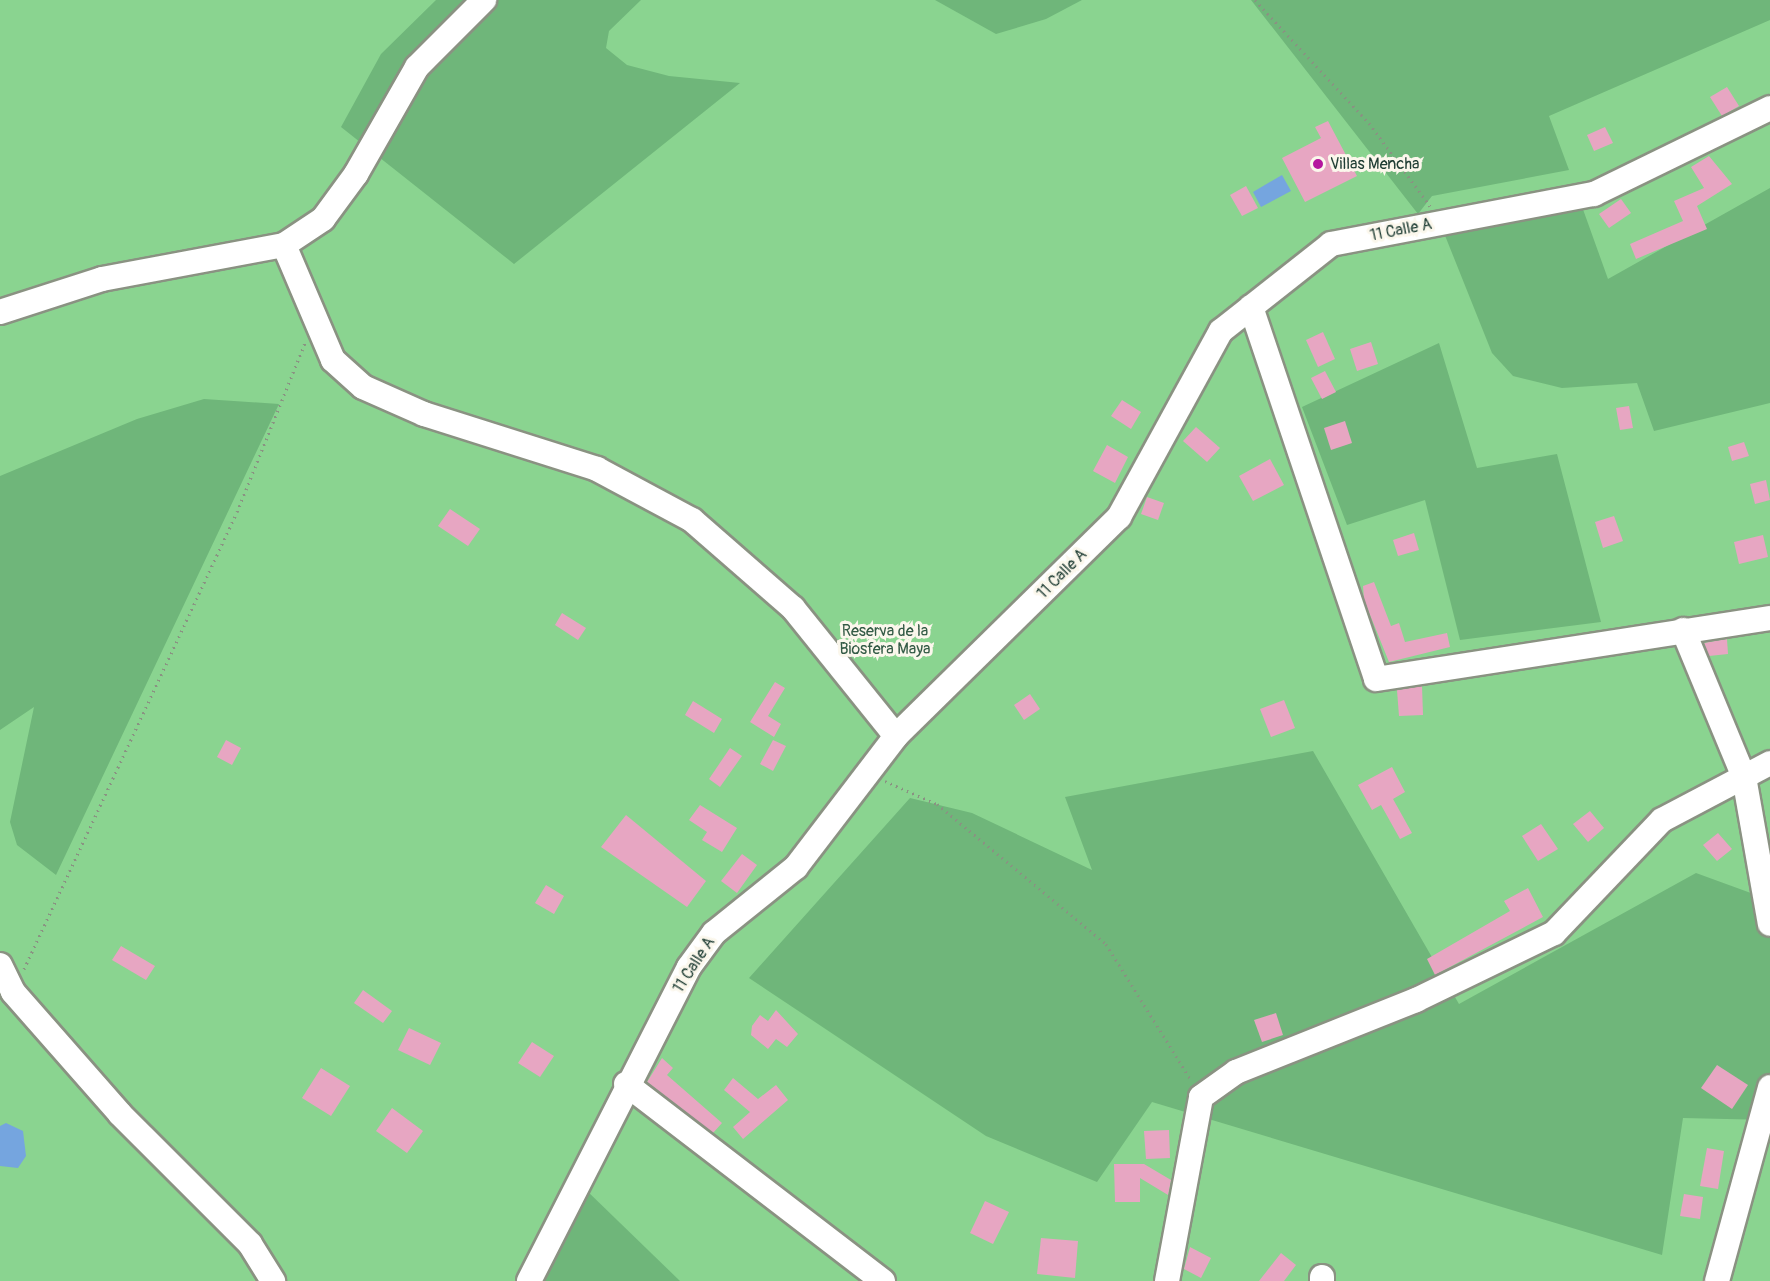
<!DOCTYPE html>
<style>
body{margin:0}
#map{position:relative;width:1770px;height:1281px;overflow:hidden;background:#f5e7d0;font-family:Pangolin,sans-serif}
div>[style]{position:absolute}
[style*='--x']{left:calc(var(--x)*1px);top:calc(var(--y)*1px);width:calc(var(--w)*1px);rotate:calc(var(--a)*1deg)}
.green>*{inset:0;background:#8ad490}
.forest>*{inset:0;background:#6fb67a}
.water>*{inset:0;background:#75a5df}
.building>*{inset:0;background:#e7a6c2}
.path>*{height:3px;margin-top:-1.5px;transform-origin:0;background:repeating-linear-gradient(90deg,#8a9282 0 1.5px,transparent 0 6px)}
.roads{filter:drop-shadow(2px 0 #8a9282) drop-shadow(-2px 0 #8a9282) drop-shadow(0 2px #8a9282) drop-shadow(0 -2px #8a9282)}
.minor>*{height:24px;margin:-12px;padding:0 12px;transform-origin:12px;border-radius:12px;background:#fff}
.dots>*{width:16px;height:16px;translate:-50% -50%;box-sizing:border-box;border:3px solid #fbf7ec;border-radius:50%}
span{translate:-50% -50%;white-space:nowrap;text-align:center;line-height:1.15;-webkit-text-stroke:6px #fbf7ec;paint-order:stroke}
.poi-label{font-size:16px;color:#1f3d34}
.left{translate:0 -50%;text-align:left}
.street-label{font-size:16px;color:#1f3d34}
.park-label{font-size:16px;color:#345b46}
</style>
<div id="map">
<div class="green">
<div style="clip-path:polygon(0 0,1770px 0,1770px 1281px,0 1281px)"></div>
</div>
<div class="forest">
<div style="clip-path:polygon(436px 0,641px 0,609px 31px,606px 48px,627px 65px,669px 76px,740px 83px,514px 264px,341px 127px,381px 54px)"></div>
<div style="clip-path:polygon(935px 0,1082px 0,1046px 19px,996px 34px)"></div>
<div style="clip-path:polygon(1251px 0,1770px 0,1770px 20px,1549px 116px,1569px 170px,1432px 196px,1418px 214px)"></div>
<div style="clip-path:polygon(1770px 188px,1770px 403px,1654px 431px,1637px 383px,1562px 388px,1513px 376px,1492px 353px,1442px 228px,1580px 201px,1608px 279px)"></div>
<div style="clip-path:polygon(1439px 343px,1477px 468px,1557px 454px,1601px 622px,1460px 640px,1425px 500px,1347px 525px,1302px 407px)"></div>
<div style="clip-path:polygon(204px 399px,279px 404px,56px 875px,17px 845px,10px 822px,34px 707px,0 730px,0 476px,137px 419px)"></div>
<div style="clip-path:polygon(1313px 751px,1459px 1004px,1696px 873px,1770px 900px,1770px 1120px,1683px 1118px,1662px 1255px,1152px 1102px,1097px 1182px,986px 1136px,749px 978px,910px 798px,972px 813px,1092px 870px,1065px 797px)"></div>
<div style="clip-path:polygon(584px 1188px,680px 1281px,540px 1281px)"></div>
</div>
<div class="water">
<div style="clip-path:polygon(1282px 175px,1291px 191px,1261px 207px,1253px 192px)"></div>
<div style="clip-path:polygon(6px 1123px,23px 1131px,26px 1156px,18px 1168px,0 1166px,0 1126px)"></div>
</div>
<div class="building">
<div style="clip-path:polygon(1727px 87px,1739px 106px,1722px 116px,1710px 97px)"></div>
<div style="clip-path:polygon(1328px 121px,1357px 176px,1305px 202px,1282px 158px,1321px 138px,1315px 127px)"></div>
<div style="clip-path:polygon(1605px 127px,1613px 143px,1594px 151px,1587px 135px)"></div>
<div style="clip-path:polygon(1709px 156px,1732px 184px,1697px 206px,1707px 229px,1636px 259px,1630px 244px,1683px 221px,1674px 201px,1704px 188px,1691px 167px)"></div>
<div style="clip-path:polygon(1246px 186px,1258px 208px,1242px 216px,1230px 195px)"></div>
<div style="clip-path:polygon(1621px 199px,1631px 213px,1609px 228px,1599px 214px)"></div>
<div style="clip-path:polygon(1323px 332px,1335px 359px,1318px 367px,1306px 340px)"></div>
<div style="clip-path:polygon(1371px 342px,1378px 364px,1357px 371px,1350px 349px)"></div>
<div style="clip-path:polygon(1325px 371px,1336px 392px,1322px 399px,1311px 378px)"></div>
<div style="clip-path:polygon(1122px 400px,1141px 412px,1131px 429px,1111px 416px)"></div>
<div style="clip-path:polygon(1629px 406px,1633px 428px,1620px 430px,1616px 408px)"></div>
<div style="clip-path:polygon(1345px 421px,1352px 443px,1331px 450px,1324px 428px)"></div>
<div style="clip-path:polygon(1196px 427px,1220px 448px,1207px 462px,1183px 441px)"></div>
<div style="clip-path:polygon(1744px 442px,1749px 456px,1732px 461px,1728px 447px)"></div>
<div style="clip-path:polygon(1107px 445px,1128px 457px,1115px 483px,1093px 471px)"></div>
<div style="clip-path:polygon(1270px 459px,1284px 485px,1253px 501px,1239px 476px)"></div>
<div style="clip-path:polygon(1766px 480px,1770px 500px,1755px 504px,1750px 484px)"></div>
<div style="clip-path:polygon(1147px 497px,1164px 503px,1158px 520px,1141px 514px)"></div>
<div style="clip-path:polygon(450px 509px,480px 529px,468px 546px,438px 526px)"></div>
<div style="clip-path:polygon(1614px 516px,1623px 541px,1603px 548px,1595px 522px)"></div>
<div style="clip-path:polygon(1414px 533px,1419px 550px,1398px 556px,1393px 540px)"></div>
<div style="clip-path:polygon(1763px 535px,1768px 557px,1739px 564px,1734px 542px)"></div>
<div style="clip-path:polygon(1374px 582px,1391px 626px,1399px 623px,1405px 642px,1447px 633px,1450px 647px,1389px 662px,1364px 600px,1363px 586px)"></div>
<div style="clip-path:polygon(562px 613px,586px 628px,578px 640px,555px 625px)"></div>
<div style="clip-path:polygon(1727px 639px,1728px 654px,1709px 656px,1704px 643px)"></div>
<div style="clip-path:polygon(775px 682px,785px 688px,768px 716px,781px 724px,774px 737px,750px 722px)"></div>
<div style="clip-path:polygon(1422px 686px,1423px 715px,1399px 716px,1397px 690px)"></div>
<div style="clip-path:polygon(1030px 694px,1040px 709px,1024px 720px,1014px 705px)"></div>
<div style="clip-path:polygon(1284px 700px,1295px 728px,1271px 737px,1260px 709px)"></div>
<div style="clip-path:polygon(693px 701px,722px 719px,714px 733px,685px 715px)"></div>
<div style="clip-path:polygon(226px 740px,241px 748px,232px 765px,217px 757px)"></div>
<div style="clip-path:polygon(773px 740px,786px 746px,773px 771px,760px 764px)"></div>
<div style="clip-path:polygon(730px 748px,742px 756px,720px 787px,709px 779px)"></div>
<div style="clip-path:polygon(1392px 767px,1405px 792px,1393px 799px,1412px 833px,1400px 839px,1381px 805px,1372px 810px,1358px 785px)"></div>
<div style="clip-path:polygon(700px 805px,737px 828px,722px 852px,702px 840px,707px 832px,689px 820px)"></div>
<div style="clip-path:polygon(1590px 811px,1604px 828px,1588px 842px,1573px 824px)"></div>
<div style="clip-path:polygon(626px 815px,706px 881px,687px 907px,601px 847px)"></div>
<div style="clip-path:polygon(1541px 824px,1558px 849px,1538px 861px,1522px 836px)"></div>
<div style="clip-path:polygon(1718px 833px,1732px 849px,1717px 861px,1703px 845px)"></div>
<div style="clip-path:polygon(742px 854px,757px 865px,737px 893px,721px 881px)"></div>
<div style="clip-path:polygon(546px 885px,564px 896px,554px 914px,535px 903px)"></div>
<div style="clip-path:polygon(1528px 888px,1543px 917px,1435px 975px,1427px 959px,1510px 911px,1504px 901px)"></div>
<div style="clip-path:polygon(121px 946px,155px 966px,146px 980px,112px 960px)"></div>
<div style="clip-path:polygon(363px 990px,392px 1011px,383px 1023px,354px 1003px)"></div>
<div style="clip-path:polygon(776px 1010px,798px 1034px,787px 1047px,776px 1039px,768px 1049px,751px 1035px,752px 1026px,760px 1015px,768px 1021px)"></div>
<div style="clip-path:polygon(1276px 1013px,1283px 1035px,1262px 1042px,1254px 1020px)"></div>
<div style="clip-path:polygon(409px 1028px,441px 1043px,430px 1065px,398px 1050px)"></div>
<div style="clip-path:polygon(532px 1042px,554px 1056px,540px 1077px,518px 1063px)"></div>
<div style="clip-path:polygon(662px 1058px,673px 1068px,667px 1075px,722px 1123px,713px 1133px,647px 1082px)"></div>
<div style="clip-path:polygon(1717px 1065px,1748px 1085px,1732px 1109px,1701px 1088px)"></div>
<div style="clip-path:polygon(321px 1068px,350px 1086px,331px 1116px,302px 1098px)"></div>
<div style="clip-path:polygon(733px 1078px,758px 1099px,776px 1085px,788px 1100px,743px 1139px,733px 1127px,750px 1112px,724px 1090px)"></div>
<div style="clip-path:polygon(392px 1108px,423px 1131px,407px 1153px,376px 1131px)"></div>
<div style="clip-path:polygon(1169px 1130px,1170px 1158px,1146px 1159px,1144px 1131px)"></div>
<div style="clip-path:polygon(1707px 1148px,1724px 1151px,1718px 1189px,1700px 1186px)"></div>
<div style="clip-path:polygon(1114px 1164px,1144px 1164px,1171px 1180px,1168px 1195px,1140px 1178px,1140px 1202px,1115px 1202px)"></div>
<div style="clip-path:polygon(1684px 1194px,1703px 1197px,1700px 1219px,1680px 1216px)"></div>
<div style="clip-path:polygon(985px 1201px,1009px 1212px,993px 1244px,970px 1233px)"></div>
<div style="clip-path:polygon(1041px 1238px,1078px 1241px,1075px 1278px,1037px 1274px)"></div>
<div style="clip-path:polygon(1190px 1247px,1211px 1258px,1201px 1278px,1184px 1269px)"></div>
<div style="clip-path:polygon(1281px 1253px,1296px 1265px,1284px 1281px,1259px 1281px)"></div>
</div>
<div class="path">
<div style="--x:1255;--y:0;--w:168;--a:47.2"></div>
<div style="--x:1369;--y:123;--w:103;--a:53.7"></div>
<div style="--x:885;--y:781;--w:57;--a:23.9"></div>
<div style="--x:937;--y:804;--w:219;--a:39.6"></div>
<div style="--x:1106;--y:944;--w:160;--a:58"></div>
<div style="--x:24;--y:969;--w:504;--a:-65.01"></div>
<div style="--x:237;--y:512;--w:182;--a:-68.1"></div>
</div>
<div class="roads">
<div class="minor">
<div style="--x:284;--y:245;--w:125;--a:66.9"></div>
<div style="--x:333;--y:360;--w:40;--a:42"></div>
<div style="--x:363;--y:387;--w:67;--a:23.9"></div>
<div style="--x:424;--y:414;--w:182;--a:17.6"></div>
<div style="--x:597;--y:469;--w:108;--a:28.2"></div>
<div style="--x:692;--y:520;--w:134;--a:41.1"></div>
<div style="--x:793;--y:608;--w:164;--a:51.2"></div>
<div style="--x:1251;--y:307;--w:392;--a:71.4"></div>
<div style="--x:1376;--y:679;--w:399;--a:-8.8"></div>
<div style="--x:0;--y:312;--w:107;--a:-17.9"></div>
<div style="--x:102;--y:279;--w:185;--a:-10.6"></div>
<div style="--x:284;--y:245;--w:47;--a:-33.7"></div>
<div style="--x:323;--y:219;--w:56;--a:-53.7"></div>
<div style="--x:356;--y:174;--w:123;--a:-60.3"></div>
<div style="--x:417;--y:67;--w:95;--a:-45"></div>
<div style="--x:1683;--y:630;--w:159;--a:67.5"></div>
<div style="--x:1744;--y:777;--w:149;--a:80"></div>
<div style="--x:0;--y:965;--w:30;--a:64"></div>
<div style="--x:13;--y:992;--w:162;--a:48.7"></div>
<div style="--x:120;--y:1114;--w:184;--a:45"></div>
<div style="--x:250;--y:1244;--w:44;--a:58.1"></div>
<div style="--x:626;--y:1084;--w:324;--a:37.5"></div>
<div style="--x:529;--y:1281;--w:352;--a:-63"></div>
<div style="--x:689;--y:967;--w:42;--a:-53.7"></div>
<div style="--x:714;--y:933;--w:105;--a:-38.8"></div>
<div style="--x:796;--y:867;--w:165;--a:-52.6"></div>
<div style="--x:896;--y:736;--w:313;--a:-44.5"></div>
<div style="--x:1119;--y:517;--w:212;--a:-61.3"></div>
<div style="--x:1221;--y:331;--w:140;--a:-38.3"></div>
<div style="--x:1331;--y:244;--w:268;--a:-10.8"></div>
<div style="--x:1594;--y:194;--w:196;--a:-26"></div>
<div style="--x:1167;--y:1281;--w:187;--a:-79.5"></div>
<div style="--x:1201;--y:1097;--w:43;--a:-35.5"></div>
<div style="--x:1236;--y:1072;--w:194;--a:-21.8"></div>
<div style="--x:1416;--y:1000;--w:153;--a:-25.9"></div>
<div style="--x:1554;--y:933;--w:156;--a:-46.3"></div>
<div style="--x:1662;--y:820;--w:122;--a:-27.8"></div>
<div style="--x:1322;--y:1281;--w:4;--a:-90"></div>
<div style="--x:1717;--y:1281;--w:201;--a:-74.7"></div>
</div>
</div>
<div class="dots">
<div style="left:1318px;top:164px;background:#b5179e"></div>
</div>
<div class="poi-label">
<span class="left" style="left:1330px;top:164px">Villas Mencha</span>
</div>
<div class="street-label">
<span style="left:1401px;top:230px;rotate:-11deg">11 Calle A</span>
<span style="left:1062px;top:574px;rotate:-45deg">11 Calle A</span>
<span style="left:694px;top:965px;rotate:-57deg">11 Calle A</span>
</div>
<div class="park-label">
<span style="left:885px;top:640px">Reserva de la<br>Biosfera Maya</span>
</div>
</div>
